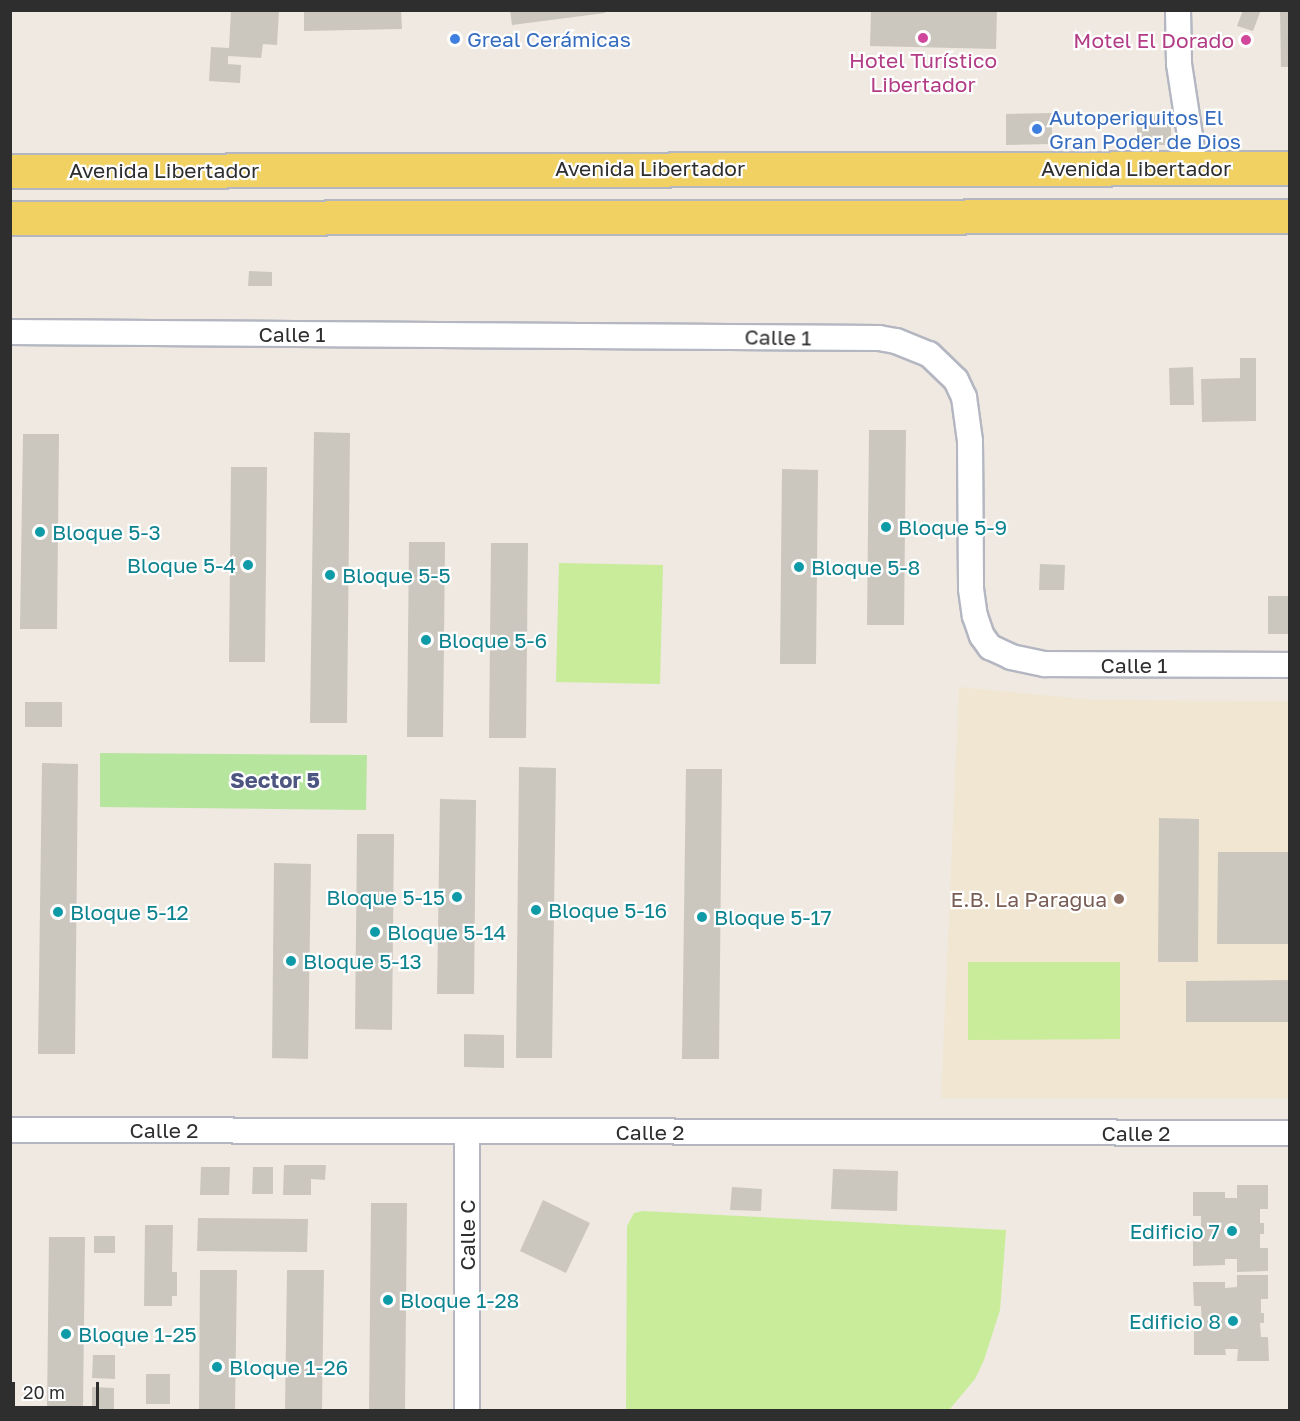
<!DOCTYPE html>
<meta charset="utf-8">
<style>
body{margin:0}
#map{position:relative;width:1300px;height:1421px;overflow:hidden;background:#efe9e1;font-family:"Golos Text",sans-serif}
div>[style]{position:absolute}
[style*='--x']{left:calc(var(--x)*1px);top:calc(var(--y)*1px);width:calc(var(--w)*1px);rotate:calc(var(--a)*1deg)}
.education>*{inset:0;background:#f0e6d1}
.green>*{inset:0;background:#b6e59e}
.pitch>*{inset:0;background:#c9ec9a}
.building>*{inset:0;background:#cbc7bf}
.roads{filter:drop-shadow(2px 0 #b4b7c1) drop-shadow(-2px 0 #b4b7c1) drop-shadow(0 2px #b4b7c1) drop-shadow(0 -2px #b4b7c1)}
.minor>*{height:24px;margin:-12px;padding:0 12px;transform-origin:12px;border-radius:12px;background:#fff}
.primary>*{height:33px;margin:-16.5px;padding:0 16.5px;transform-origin:16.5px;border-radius:16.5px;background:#f2d163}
.dots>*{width:16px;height:16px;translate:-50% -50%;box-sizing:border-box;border:3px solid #fff;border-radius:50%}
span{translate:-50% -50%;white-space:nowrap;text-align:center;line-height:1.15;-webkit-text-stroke:4.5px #fff;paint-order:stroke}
.shop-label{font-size:21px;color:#366cbe}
.left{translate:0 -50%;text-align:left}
.hotel-label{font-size:21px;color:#b23c85}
.right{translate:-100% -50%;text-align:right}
.street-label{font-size:21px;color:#2e2e2e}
.culture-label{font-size:21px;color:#0d838f}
.education-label{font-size:21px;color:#785e54}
.neighbourhood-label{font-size:22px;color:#4d5680;font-weight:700}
.frame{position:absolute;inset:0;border:12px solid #2e2e2e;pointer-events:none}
.scale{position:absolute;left:12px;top:1382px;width:87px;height:27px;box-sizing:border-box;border:3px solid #2e2e2e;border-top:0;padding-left:8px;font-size:18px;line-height:21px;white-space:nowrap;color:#2e2e2e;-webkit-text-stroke:4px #fff;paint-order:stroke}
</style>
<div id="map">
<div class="education">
<div style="clip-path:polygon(959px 687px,1093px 700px,1289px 701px,1289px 1098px,941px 1098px)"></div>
</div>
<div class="green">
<div style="clip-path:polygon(100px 753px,367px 755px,366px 810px,100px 807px)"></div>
</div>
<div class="pitch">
<div style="clip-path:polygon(559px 563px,663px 565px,660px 684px,556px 682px)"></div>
<div style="clip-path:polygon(968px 962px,1120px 962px,1120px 1039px,968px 1040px)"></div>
<div style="clip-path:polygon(643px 1211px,1006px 1230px,1000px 1310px,984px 1360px,975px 1379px,949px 1410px,626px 1410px,627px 1226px,634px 1213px)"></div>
</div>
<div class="building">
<div style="clip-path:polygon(231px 10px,279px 10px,277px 45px,263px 44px,261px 58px,228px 56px,228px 64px,241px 65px,240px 83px,209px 81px,211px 47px,229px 48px)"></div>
<div style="clip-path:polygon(304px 10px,401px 10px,402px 29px,304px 31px)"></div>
<div style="clip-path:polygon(510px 10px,605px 10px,605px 13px,512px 25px)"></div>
<div style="clip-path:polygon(871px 10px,997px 10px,996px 49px,870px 46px)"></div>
<div style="clip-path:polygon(1243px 10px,1261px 10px,1253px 31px,1237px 26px)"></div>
<div style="clip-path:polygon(1280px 10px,1290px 10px,1290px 67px,1281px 67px)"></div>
<div style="clip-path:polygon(1052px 113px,1052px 144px,1006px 145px,1006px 114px)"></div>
<div style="clip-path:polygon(1137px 115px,1171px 115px,1171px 145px,1137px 145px)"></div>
<div style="clip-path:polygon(249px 271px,272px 272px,272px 286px,248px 286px)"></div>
<div style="clip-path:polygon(1240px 358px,1256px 358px,1256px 421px,1202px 422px,1201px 379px,1240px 378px)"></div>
<div style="clip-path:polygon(1193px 367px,1194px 405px,1170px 405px,1169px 368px)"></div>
<div style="clip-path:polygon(869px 430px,906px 430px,904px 625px,867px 625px)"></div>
<div style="clip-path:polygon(314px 432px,350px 433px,347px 723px,310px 723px)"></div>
<div style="clip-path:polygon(23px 434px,59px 434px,57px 629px,20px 629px)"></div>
<div style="clip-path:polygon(231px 467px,267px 467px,265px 662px,229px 662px)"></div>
<div style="clip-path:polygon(782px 469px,818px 470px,816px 664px,780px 664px)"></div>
<div style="clip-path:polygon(409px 542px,445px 542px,443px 737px,407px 737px)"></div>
<div style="clip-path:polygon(491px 543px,528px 543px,526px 738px,489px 738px)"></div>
<div style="clip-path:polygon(1040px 564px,1065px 565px,1064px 590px,1039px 590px)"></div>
<div style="clip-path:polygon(1268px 596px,1290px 596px,1290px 634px,1268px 634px)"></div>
<div style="clip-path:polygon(25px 702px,62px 702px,62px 727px,25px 727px)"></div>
<div style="clip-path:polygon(42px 763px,78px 764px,75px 1054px,38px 1054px)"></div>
<div style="clip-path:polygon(519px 767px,556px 768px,552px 1058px,516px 1058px)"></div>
<div style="clip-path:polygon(686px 769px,722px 769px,719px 1059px,682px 1059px)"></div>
<div style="clip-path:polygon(440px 799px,476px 800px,474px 994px,437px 994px)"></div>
<div style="clip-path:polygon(1159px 818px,1199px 819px,1198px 962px,1158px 962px)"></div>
<div style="clip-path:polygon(357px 834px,394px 834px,392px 1030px,355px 1029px)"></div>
<div style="clip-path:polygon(1218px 852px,1290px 852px,1290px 944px,1217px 944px)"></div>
<div style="clip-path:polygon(274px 863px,311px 864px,308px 1059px,272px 1058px)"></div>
<div style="clip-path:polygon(1290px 980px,1290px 1022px,1186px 1022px,1186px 981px)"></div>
<div style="clip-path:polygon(464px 1034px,504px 1035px,504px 1068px,464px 1067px)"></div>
<div style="clip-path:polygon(284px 1165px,326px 1165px,325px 1180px,311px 1179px,311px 1195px,283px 1195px)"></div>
<div style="clip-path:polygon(201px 1167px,230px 1167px,229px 1195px,200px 1195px)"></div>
<div style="clip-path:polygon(253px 1167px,273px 1167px,273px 1194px,252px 1194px)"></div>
<div style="clip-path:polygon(833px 1169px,898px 1171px,897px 1211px,831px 1209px)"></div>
<div style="clip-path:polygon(1237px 1185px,1268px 1185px,1268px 1209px,1260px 1209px,1260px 1223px,1264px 1223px,1264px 1234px,1260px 1234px,1260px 1248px,1268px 1248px,1268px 1271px,1237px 1272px,1237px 1259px,1225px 1259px,1225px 1265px,1193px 1266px,1193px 1241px,1201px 1242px,1201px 1216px,1193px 1216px,1193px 1192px,1225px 1192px,1225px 1198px,1237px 1198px)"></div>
<div style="clip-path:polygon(732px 1187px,762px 1189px,761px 1211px,730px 1210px)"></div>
<div style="clip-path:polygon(543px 1200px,590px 1223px,566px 1273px,520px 1251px)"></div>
<div style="clip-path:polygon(371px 1203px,407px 1203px,405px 1410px,369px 1410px)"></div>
<div style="clip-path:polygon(198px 1218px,308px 1219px,307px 1252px,197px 1251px)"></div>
<div style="clip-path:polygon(145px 1225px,173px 1225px,172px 1272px,177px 1272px,177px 1296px,172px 1296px,172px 1306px,144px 1306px)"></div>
<div style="clip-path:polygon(94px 1236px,115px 1236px,115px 1253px,94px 1253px)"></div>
<div style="clip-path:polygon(49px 1237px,85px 1237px,83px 1410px,47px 1410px)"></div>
<div style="clip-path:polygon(200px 1270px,237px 1270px,235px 1410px,199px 1410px)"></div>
<div style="clip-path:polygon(287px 1270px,324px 1270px,322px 1410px,285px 1410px)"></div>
<div style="clip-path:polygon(1237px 1275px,1268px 1275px,1268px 1299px,1261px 1299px,1261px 1313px,1264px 1313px,1264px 1323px,1260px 1323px,1261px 1337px,1268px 1337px,1269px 1361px,1237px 1361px,1238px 1349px,1225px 1349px,1226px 1355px,1194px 1355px,1194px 1331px,1202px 1331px,1201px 1306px,1194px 1306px,1193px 1282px,1225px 1282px,1225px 1288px,1237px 1287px)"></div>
<div style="clip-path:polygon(93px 1355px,115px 1355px,115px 1379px,92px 1378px)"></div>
<div style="clip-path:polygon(146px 1374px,170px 1374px,170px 1404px,146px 1404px)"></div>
<div style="clip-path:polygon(92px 1387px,114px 1388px,114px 1410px,92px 1410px)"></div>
</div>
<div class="roads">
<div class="minor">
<div style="--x:1178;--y:10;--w:54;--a:88.9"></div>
<div style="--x:1179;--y:64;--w:105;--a:81.3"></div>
<div style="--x:10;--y:332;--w:869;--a:0.4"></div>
<div style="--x:879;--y:338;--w:17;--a:10"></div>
<div style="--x:896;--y:341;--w:35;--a:22"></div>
<div style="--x:929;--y:354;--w:37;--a:44"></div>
<div style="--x:956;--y:380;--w:19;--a:65"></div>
<div style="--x:964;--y:397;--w:44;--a:82.2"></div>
<div style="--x:970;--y:441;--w:148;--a:89.6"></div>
<div style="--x:971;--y:589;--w:27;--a:82"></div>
<div style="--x:975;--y:616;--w:21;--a:71"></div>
<div style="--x:982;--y:636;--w:14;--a:54"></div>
<div style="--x:990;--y:647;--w:23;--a:25"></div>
<div style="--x:1011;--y:657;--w:35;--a:12"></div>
<div style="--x:1045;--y:664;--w:245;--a:0.2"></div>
<div style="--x:10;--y:1130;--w:1280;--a:0.13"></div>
<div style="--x:467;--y:1410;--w:279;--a:-90"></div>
</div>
<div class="primary">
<div style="--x:10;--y:171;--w:1280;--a:-0.13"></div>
<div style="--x:10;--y:218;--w:1280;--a:-0.09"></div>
</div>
</div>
<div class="dots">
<div style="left:923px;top:38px;background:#d1479c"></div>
<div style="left:455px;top:39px;background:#3f7fe0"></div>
<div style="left:1246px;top:40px;background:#d1479c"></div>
<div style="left:1037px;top:129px;background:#3f7fe0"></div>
<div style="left:886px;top:527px;background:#0f9aa8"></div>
<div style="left:40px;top:532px;background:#0f9aa8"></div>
<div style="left:248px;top:565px;background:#0f9aa8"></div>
<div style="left:799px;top:567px;background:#0f9aa8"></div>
<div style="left:330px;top:575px;background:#0f9aa8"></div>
<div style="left:426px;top:640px;background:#0f9aa8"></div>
<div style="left:457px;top:897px;background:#0f9aa8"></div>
<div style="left:1119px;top:899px;background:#8d6e63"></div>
<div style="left:536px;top:910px;background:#0f9aa8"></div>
<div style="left:58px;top:912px;background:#0f9aa8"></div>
<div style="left:702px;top:917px;background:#0f9aa8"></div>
<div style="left:375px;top:932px;background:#0f9aa8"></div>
<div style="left:291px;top:961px;background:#0f9aa8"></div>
<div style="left:1232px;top:1231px;background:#0f9aa8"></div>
<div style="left:388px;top:1300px;background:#0f9aa8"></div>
<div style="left:1233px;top:1321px;background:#0f9aa8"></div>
<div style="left:66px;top:1334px;background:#0f9aa8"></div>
<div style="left:217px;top:1367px;background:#0f9aa8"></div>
</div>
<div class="shop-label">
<span class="left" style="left:467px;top:39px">Greal Cerámicas</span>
<span class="left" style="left:1049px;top:129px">Autoperiquitos El<br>Gran Poder de Dios</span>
</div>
<div class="hotel-label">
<span class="right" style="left:1234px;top:40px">Motel El Dorado</span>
<span style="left:923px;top:72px">Hotel Turístico<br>Libertador</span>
</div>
<div class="street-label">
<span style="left:650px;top:168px">Avenida Libertador</span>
<span style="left:1136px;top:168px">Avenida Libertador</span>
<span style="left:164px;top:170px">Avenida Libertador</span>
<span style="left:292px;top:334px">Calle 1</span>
<span style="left:778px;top:337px;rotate:1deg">Calle 1</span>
<span style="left:1134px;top:665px">Calle 1</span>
<span style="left:164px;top:1130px">Calle 2</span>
<span style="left:650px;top:1132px">Calle 2</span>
<span style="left:1136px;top:1133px">Calle 2</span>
<span style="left:467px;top:1235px;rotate:-90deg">Calle C</span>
</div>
<div class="culture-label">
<span class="left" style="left:898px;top:527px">Bloque 5-9</span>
<span class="left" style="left:52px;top:532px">Bloque 5-3</span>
<span class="right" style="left:236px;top:565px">Bloque 5-4</span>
<span class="left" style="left:811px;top:567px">Bloque 5-8</span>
<span class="left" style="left:342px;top:575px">Bloque 5-5</span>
<span class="left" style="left:438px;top:640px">Bloque 5-6</span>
<span class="right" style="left:445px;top:897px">Bloque 5-15</span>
<span class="left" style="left:548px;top:910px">Bloque 5-16</span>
<span class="left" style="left:70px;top:912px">Bloque 5-12</span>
<span class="left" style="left:714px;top:917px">Bloque 5-17</span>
<span class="left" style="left:387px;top:932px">Bloque 5-14</span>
<span class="left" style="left:303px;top:961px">Bloque 5-13</span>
<span class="right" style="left:1220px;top:1231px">Edificio 7</span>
<span class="left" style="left:400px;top:1300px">Bloque 1-28</span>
<span class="right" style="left:1221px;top:1321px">Edificio 8</span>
<span class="left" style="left:78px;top:1334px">Bloque 1-25</span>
<span class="left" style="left:229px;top:1367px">Bloque 1-26</span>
</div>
<div class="education-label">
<span class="right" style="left:1107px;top:899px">E.B. La Paragua</span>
</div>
<div class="neighbourhood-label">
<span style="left:275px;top:780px">Sector 5</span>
</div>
<div class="frame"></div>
<div class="scale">20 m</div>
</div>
